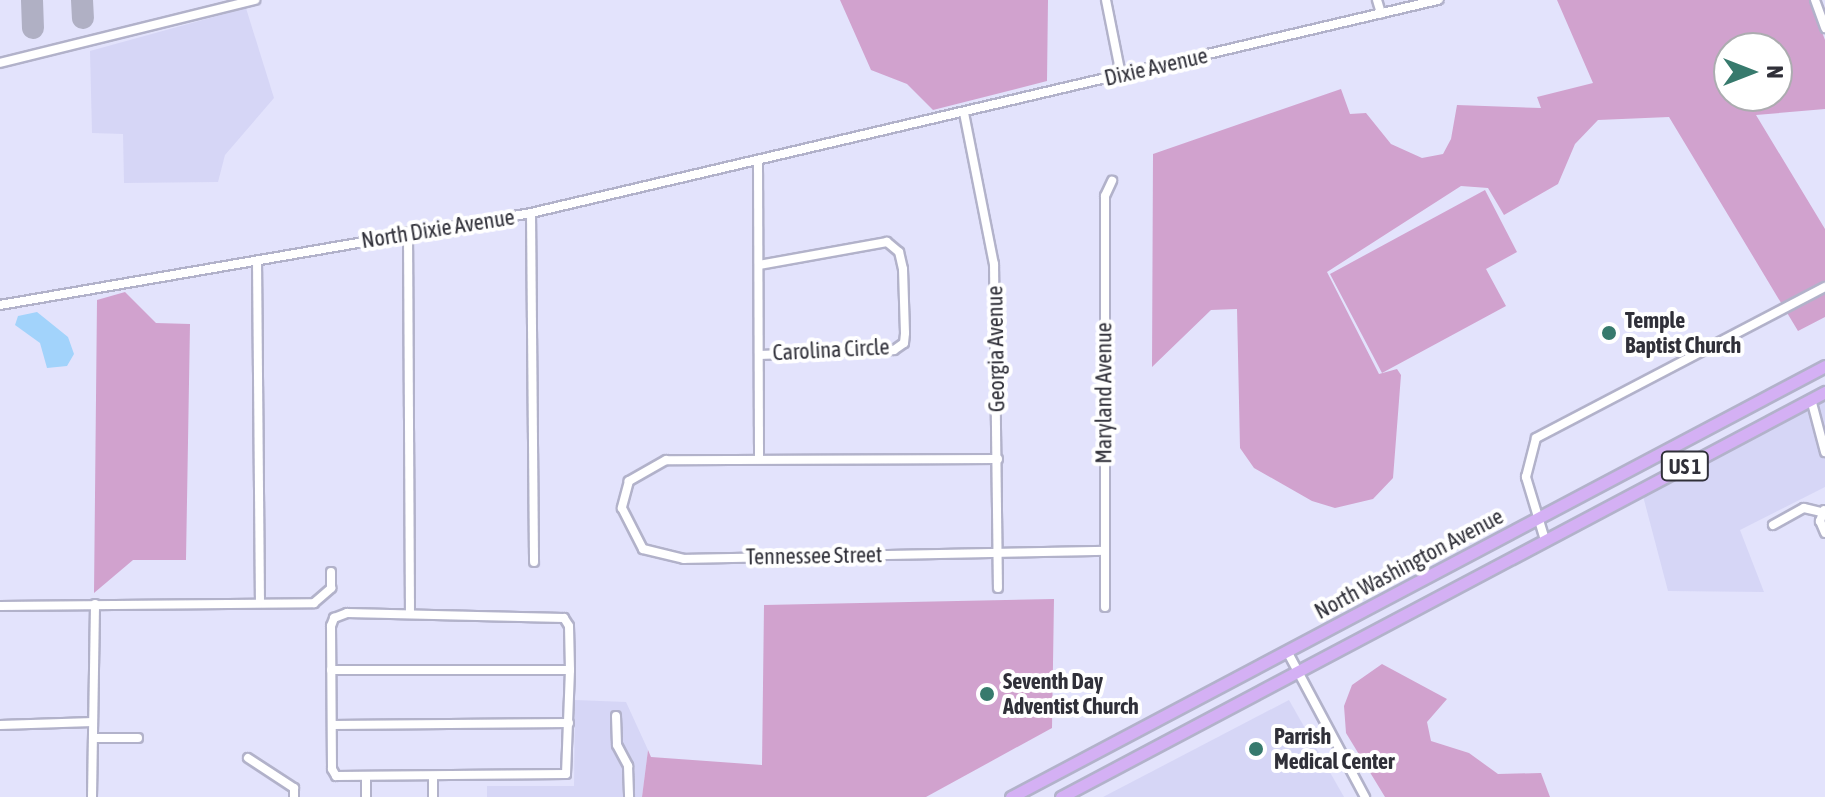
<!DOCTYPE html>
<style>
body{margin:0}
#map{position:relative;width:1825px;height:797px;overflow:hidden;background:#e3e3fc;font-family:"Asap Condensed",sans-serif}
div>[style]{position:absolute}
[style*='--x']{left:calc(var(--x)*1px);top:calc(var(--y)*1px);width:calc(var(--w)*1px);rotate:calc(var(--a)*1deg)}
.built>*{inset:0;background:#d6d6f6}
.green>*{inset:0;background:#d1a2ce}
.water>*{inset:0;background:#a2d3fb}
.taxiway>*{height:22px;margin:-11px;padding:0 11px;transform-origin:11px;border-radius:11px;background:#b0b0c4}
.roads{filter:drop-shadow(2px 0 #b2b2ca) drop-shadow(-2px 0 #b2b2ca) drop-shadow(0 2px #b2b2ca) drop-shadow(0 -2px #b2b2ca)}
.minor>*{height:8px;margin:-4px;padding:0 4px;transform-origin:4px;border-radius:4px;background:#fff}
.major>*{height:11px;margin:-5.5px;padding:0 5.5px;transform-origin:5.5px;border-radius:5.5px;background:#d4b0f4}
.dots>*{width:22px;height:22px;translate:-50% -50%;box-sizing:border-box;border:4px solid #fff;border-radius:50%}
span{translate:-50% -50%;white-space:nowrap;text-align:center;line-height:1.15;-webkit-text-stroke:8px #fff;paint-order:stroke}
.shield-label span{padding:2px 6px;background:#fff;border:2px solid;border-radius:6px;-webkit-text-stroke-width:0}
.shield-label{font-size:20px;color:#303039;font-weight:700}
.street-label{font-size:22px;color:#303039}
.poi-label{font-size:22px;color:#303039;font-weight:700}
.left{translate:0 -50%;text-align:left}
.north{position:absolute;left:1713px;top:32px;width:80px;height:80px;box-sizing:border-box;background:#fff;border:2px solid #acacb0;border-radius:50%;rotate:90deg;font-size:22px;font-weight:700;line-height:32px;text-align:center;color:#303039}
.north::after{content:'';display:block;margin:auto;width:28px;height:36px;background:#377a6d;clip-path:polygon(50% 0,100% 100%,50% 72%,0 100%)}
</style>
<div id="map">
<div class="built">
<div style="clip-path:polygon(246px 8px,274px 98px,225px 155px,218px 182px,124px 183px,123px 134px,92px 133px,90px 51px)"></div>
<div style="clip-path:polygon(1825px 400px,1825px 487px,1740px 530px,1764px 592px,1668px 591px,1643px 496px)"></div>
<div style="clip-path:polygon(575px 700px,626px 702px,648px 750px,642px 797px,487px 797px,487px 786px,574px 786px)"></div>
<div style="clip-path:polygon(1289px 700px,1344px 797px,1103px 797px)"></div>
</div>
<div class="green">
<div style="clip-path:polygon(840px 0,1048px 0,1047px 81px,933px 110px,907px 84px,871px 70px)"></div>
<div style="clip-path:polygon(evenodd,1557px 0,1810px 0,1825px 40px,1825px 109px,1756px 115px,1825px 229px,1825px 317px,1798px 331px,1669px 117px,1598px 120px,1575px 144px,1558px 184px,1504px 215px,1488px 188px,1461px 186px,1327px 272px,1379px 374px,1397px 369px,1401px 375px,1393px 478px,1373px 499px,1335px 508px,1312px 501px,1254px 468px,1240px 448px,1237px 309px,1211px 310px,1152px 367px,1153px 154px,1341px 89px,1350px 114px,1366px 113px,1391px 144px,1422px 158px,1443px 154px,1451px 139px,1457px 105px,1541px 108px,1537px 97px,1593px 83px,1557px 0,1729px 48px,1777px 48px,1777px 96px,1729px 96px,1729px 48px)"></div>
<div style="clip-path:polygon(1485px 190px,1517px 252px,1486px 269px,1506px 306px,1382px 373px,1330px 274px)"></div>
<div style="clip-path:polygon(125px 292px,156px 323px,190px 324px,186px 560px,133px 560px,94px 593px,97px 300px)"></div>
<div style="clip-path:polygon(1054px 599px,1052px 728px,926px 797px,642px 797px,648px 750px,651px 757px,762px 765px,764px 605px)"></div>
<div style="clip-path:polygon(1382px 664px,1447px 699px,1427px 722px,1431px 741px,1469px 753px,1498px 774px,1541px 773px,1550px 797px,1385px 797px,1346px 733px,1344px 706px,1352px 685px)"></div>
</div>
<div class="water">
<div style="clip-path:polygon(37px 312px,68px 337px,74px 354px,67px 366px,47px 368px,40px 343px,15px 325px,18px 316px)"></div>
</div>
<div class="taxiway">
<div style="--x:32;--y:0;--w:28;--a:88"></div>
<div style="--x:82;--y:0;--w:18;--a:87"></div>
</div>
<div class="roads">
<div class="minor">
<div style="--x:1106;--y:0;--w:76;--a:78.7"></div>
<div style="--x:1377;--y:0;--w:14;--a:73"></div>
<div style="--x:1815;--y:0;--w:30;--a:70"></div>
<div style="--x:0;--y:63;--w:263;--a:-13.9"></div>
<div style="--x:964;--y:113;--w:154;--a:78.8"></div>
<div style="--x:994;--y:264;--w:324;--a:89.3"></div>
<div style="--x:758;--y:163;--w:295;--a:89.8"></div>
<div style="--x:531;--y:213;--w:349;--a:89.5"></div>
<div style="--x:408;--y:232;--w:382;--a:89.7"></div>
<div style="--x:257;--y:261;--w:342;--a:89.5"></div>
<div style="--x:0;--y:305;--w:539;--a:-9.83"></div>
<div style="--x:531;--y:213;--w:932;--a:-13.22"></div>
<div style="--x:759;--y:355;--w:135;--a:-2.1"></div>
<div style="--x:894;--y:350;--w:12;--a:-35"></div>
<div style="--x:904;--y:343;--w:10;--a:-84"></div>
<div style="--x:905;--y:333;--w:64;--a:-91.8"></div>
<div style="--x:903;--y:269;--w:17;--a:-103"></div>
<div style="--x:899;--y:252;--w:16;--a:-140"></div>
<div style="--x:887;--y:242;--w:130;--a:169.8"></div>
<div style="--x:1811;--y:399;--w:55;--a:75.2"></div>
<div style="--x:998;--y:459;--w:332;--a:179.8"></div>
<div style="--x:666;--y:460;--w:43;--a:150.4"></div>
<div style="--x:629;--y:481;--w:28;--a:105"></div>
<div style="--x:622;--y:508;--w:46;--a:62.9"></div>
<div style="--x:643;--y:549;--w:42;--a:13.7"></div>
<div style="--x:684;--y:559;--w:420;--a:-1.1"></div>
<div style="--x:1824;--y:510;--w:12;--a:110"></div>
<div style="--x:1820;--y:521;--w:13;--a:67"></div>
<div style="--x:1773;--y:525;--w:35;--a:-29"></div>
<div style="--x:1804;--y:508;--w:18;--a:13"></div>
<div style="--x:1545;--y:540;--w:66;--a:-106.8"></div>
<div style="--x:1526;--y:477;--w:40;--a:-75.6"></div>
<div style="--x:1536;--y:438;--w:326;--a:-27.6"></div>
<div style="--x:0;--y:606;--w:314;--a:-0.5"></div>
<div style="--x:314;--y:603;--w:23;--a:-41"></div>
<div style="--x:331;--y:588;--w:16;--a:-90"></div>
<div style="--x:1105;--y:607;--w:411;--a:-90"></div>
<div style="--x:1105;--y:196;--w:17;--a:-65"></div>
<div style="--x:347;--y:613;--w:217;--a:1.3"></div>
<div style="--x:564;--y:618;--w:9;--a:58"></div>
<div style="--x:569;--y:626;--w:44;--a:88.7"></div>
<div style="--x:570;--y:670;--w:104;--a:92.2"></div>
<div style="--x:566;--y:774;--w:230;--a:179.5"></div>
<div style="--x:336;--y:776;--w:8;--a:-120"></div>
<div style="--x:332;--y:769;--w:143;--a:-90.4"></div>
<div style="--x:331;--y:626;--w:9;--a:-69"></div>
<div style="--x:334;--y:618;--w:14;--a:-21"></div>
<div style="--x:1287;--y:651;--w:166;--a:61.9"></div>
<div style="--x:331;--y:670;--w:239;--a:0"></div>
<div style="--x:616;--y:716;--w:29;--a:88"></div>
<div style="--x:617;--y:745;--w:24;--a:62"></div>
<div style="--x:628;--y:766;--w:31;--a:88"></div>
<div style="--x:0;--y:725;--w:93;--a:-1.8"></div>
<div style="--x:332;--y:725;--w:237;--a:-0.5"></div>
<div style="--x:93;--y:738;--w:45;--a:0"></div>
<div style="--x:248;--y:758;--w:55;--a:33.1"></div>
<div style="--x:294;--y:788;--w:9;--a:90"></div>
<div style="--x:366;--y:778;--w:19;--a:90"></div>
<div style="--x:92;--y:797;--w:193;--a:-89.1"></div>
<div style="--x:433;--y:797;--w:20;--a:-90"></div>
</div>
<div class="major">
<div style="--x:1011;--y:797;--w:921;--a:-27.9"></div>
<div style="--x:1061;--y:797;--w:865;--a:-27.93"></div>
</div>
</div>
<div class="dots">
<div style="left:1609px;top:333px;background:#377a6d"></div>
<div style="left:987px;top:694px;background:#377a6d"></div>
<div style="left:1256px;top:749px;background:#377a6d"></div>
</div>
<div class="shield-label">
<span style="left:1685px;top:466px">US 1</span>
</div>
<div class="street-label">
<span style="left:1156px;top:67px;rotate:-13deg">Dixie Avenue</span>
<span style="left:438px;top:229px;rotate:-9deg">North Dixie Avenue</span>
<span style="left:996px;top:349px;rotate:-91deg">Georgia Avenue</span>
<span style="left:831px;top:350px;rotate:-3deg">Carolina Circle</span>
<span style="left:1104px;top:393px;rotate:-90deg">Maryland Avenue</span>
<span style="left:814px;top:556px;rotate:-1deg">Tennessee Street</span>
<span style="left:1409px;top:564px;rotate:-28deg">North Washington Avenue</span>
</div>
<div class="poi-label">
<span class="left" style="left:1625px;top:333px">Temple<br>Baptist Church</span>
<span class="left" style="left:1003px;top:694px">Seventh Day<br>Adventist Church</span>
<span class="left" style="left:1274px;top:749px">Parrish<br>Medical Center</span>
</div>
<div class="north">N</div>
</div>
